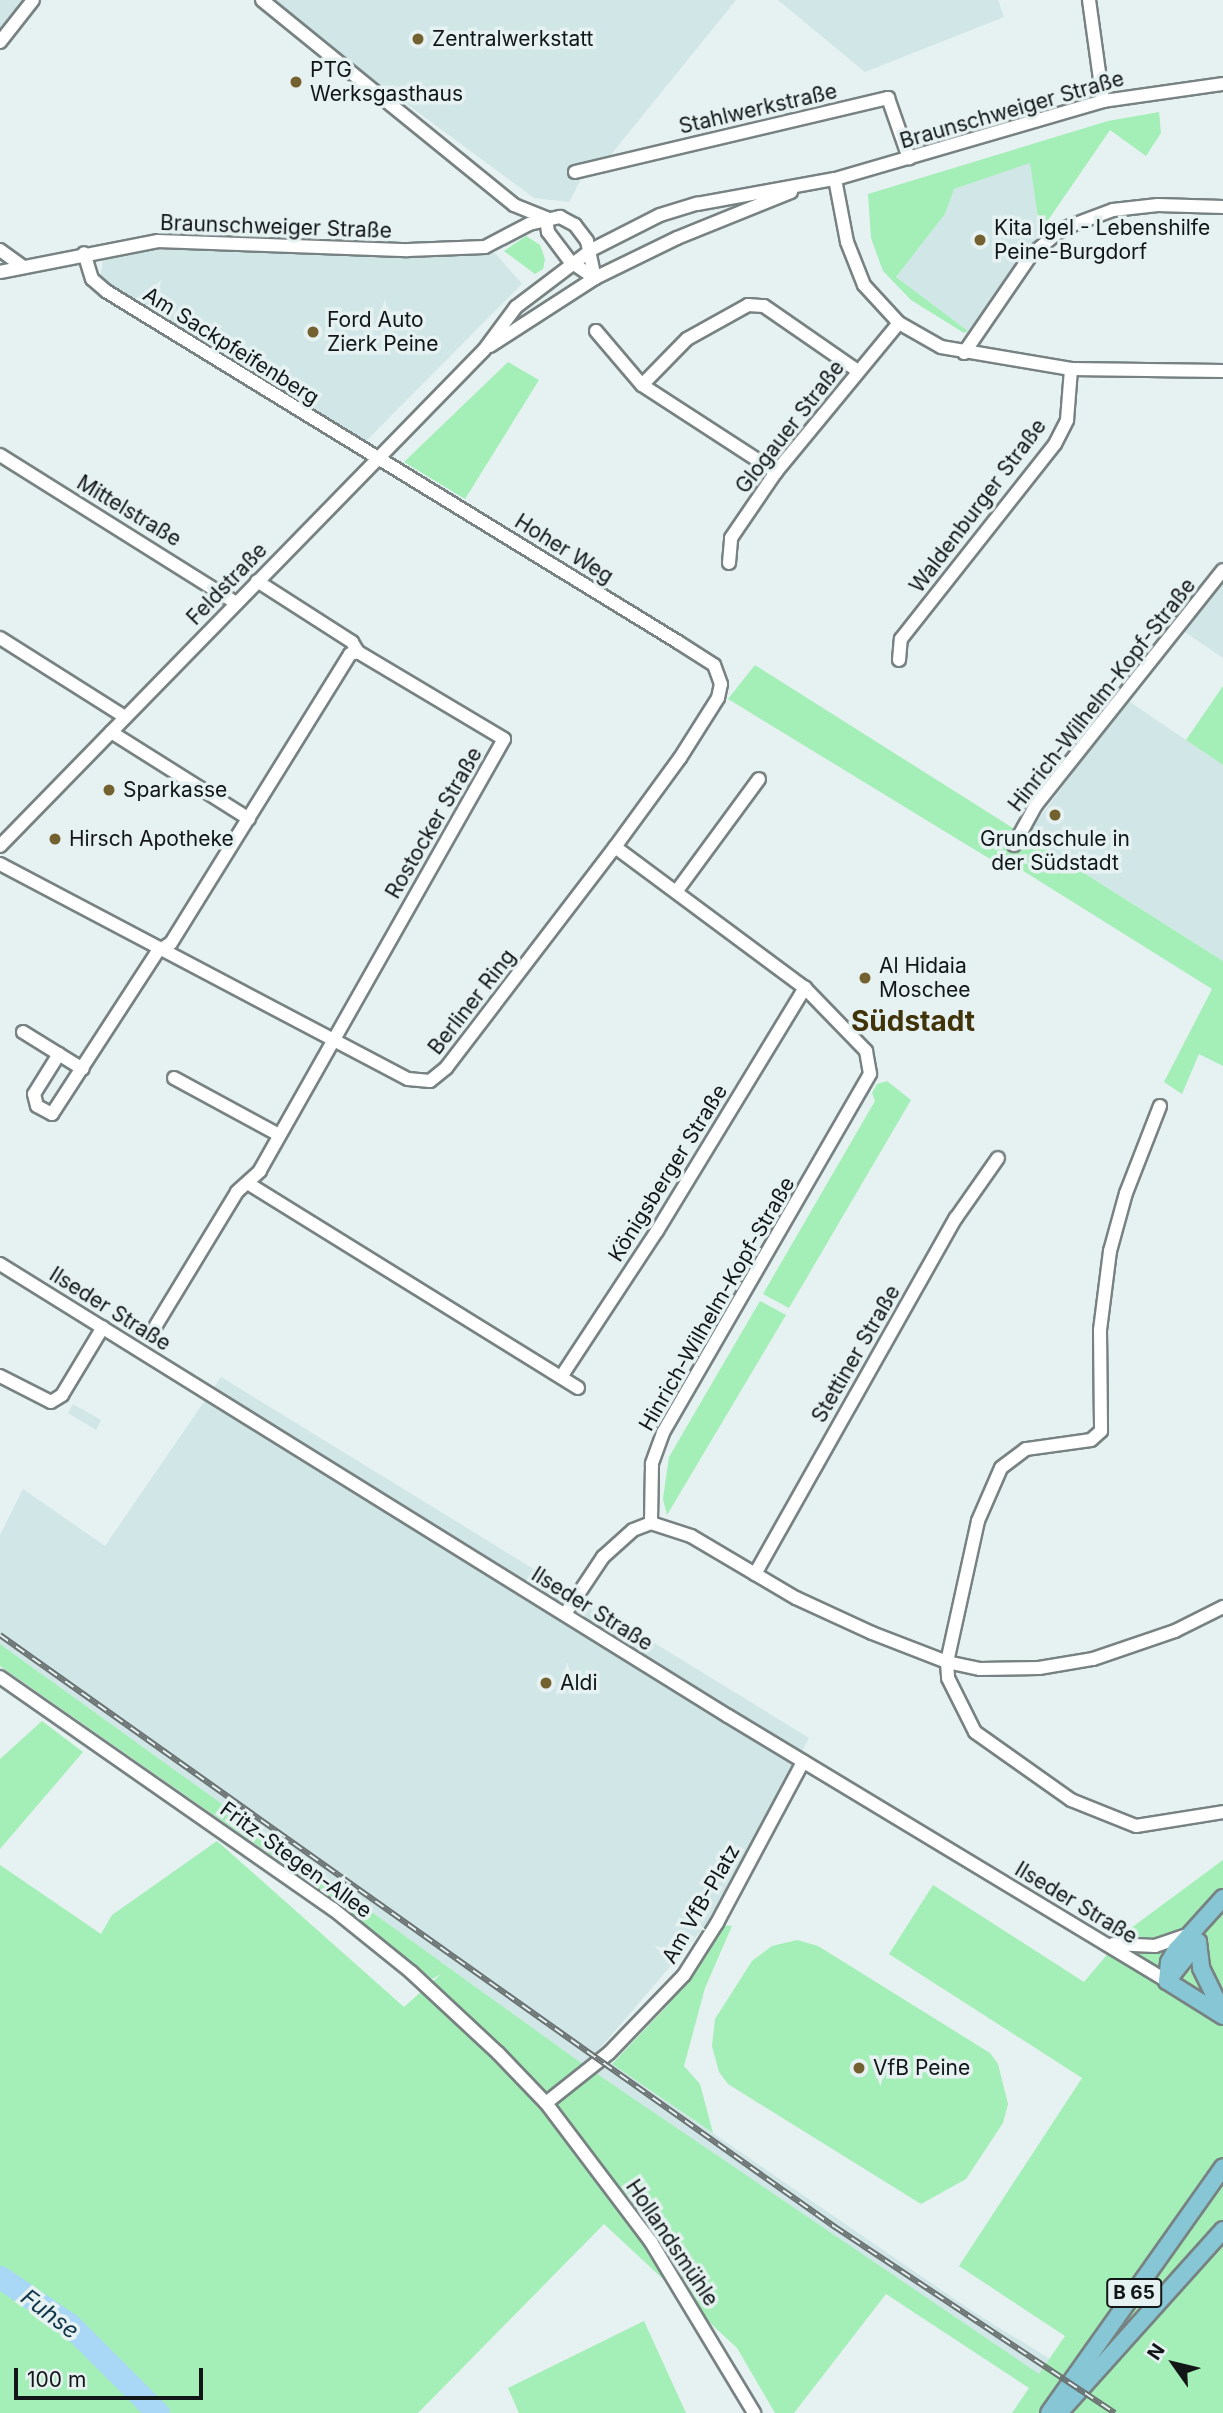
<!DOCTYPE html>
<meta charset="utf-8">
<style>
body{margin:0}
#map{position:relative;width:1223px;height:2413px;overflow:hidden;background:#e6f1f1;font-family:Inter,sans-serif}
div>[style]{position:absolute}
[style*='--x']{left:calc(var(--x)*1px);top:calc(var(--y)*1px);width:calc(var(--w)*1px);rotate:calc(var(--a)*1deg)}
.built>*{inset:0;background:#d1e6e6}
.green>*{inset:0;background:#a4eeb7}
.river>*{height:23px;margin:-11.5px;padding:0 11.5px;transform-origin:11.5px;border-radius:11.5px;background:#a9d7f6}
.roads{filter:drop-shadow(2px 0 #788282) drop-shadow(-2px 0 #788282) drop-shadow(0 2px #788282) drop-shadow(0 -2px #788282)}
.minor>*{height:12px;margin:-6px;padding:0 6px;transform-origin:6px;border-radius:6px;background:#fff}
.major>*{height:16px;margin:-8px;padding:0 8px;transform-origin:8px;border-radius:8px;background:#87c7d5}
.rail>*{height:6px;margin-top:-3px;transform-origin:0;background:repeating-linear-gradient(90deg,#e6f1f1 0 10px,#6b7272 0 20px);box-sizing:border-box;border-block:2px solid #6b7272}
.dots>*{width:19px;height:19px;translate:-50% -50%;box-sizing:border-box;border:4px solid #e6f1f1;border-radius:50%}
span{translate:-50% -50%;white-space:nowrap;text-align:center;line-height:1.15;-webkit-text-stroke:7px #e6f1f1;paint-order:stroke}
.shield-label span{padding:2px 5px;background:#e6f1f1;border:2px solid;border-radius:5px;-webkit-text-stroke-width:0}
.shield-label{font-size:19px;color:#121616;font-weight:700}
.poi-label{font-size:21px;color:#121616}
.left{translate:0 -50%;text-align:left}
.street-label{font-size:21px;color:#121616}
.water-label{font-size:23px;color:#11364a;font-style:italic}
.district-label{font-size:28px;color:#413309;font-weight:700}
.north{position:absolute;left:1139px;top:2329px;width:70px;height:70px;-webkit-text-stroke:5px #e6f1f1;paint-order:stroke;rotate:304deg;font-size:19px;font-weight:700;line-height:28px;text-align:center;color:#121616}
.north::after{content:'';display:block;margin:auto;width:24px;height:32px;background:#121616;clip-path:polygon(50% 0,100% 100%,50% 72%,0 100%)}
.scale{position:absolute;left:14px;top:2368px;width:189px;height:32px;box-sizing:border-box;border:4px solid #121616;border-top:0;padding-left:9px;font-size:21px;line-height:24px;white-space:nowrap;color:#121616;-webkit-text-stroke:5px #e6f1f1;paint-order:stroke}
</style>
<div id="map">
<div class="built">
<div style="clip-path:polygon(0 0,24px 0,0 29px)"></div>
<div style="clip-path:polygon(266px 0,736px 0,609px 157px,581px 179px,569px 202px,534px 198px)"></div>
<div style="clip-path:polygon(778px 0,998px 0,1004px 17px,865px 72px)"></div>
<div style="clip-path:polygon(1030px 162px,1040px 232px,968px 331px,896px 277px,945px 214px,954px 189px)"></div>
<div style="clip-path:polygon(158px 246px,495px 253px,522px 284px,364px 443px,100px 278px,104px 256px)"></div>
<div style="clip-path:polygon(1223px 579px,1223px 658px,1182px 630px)"></div>
<div style="clip-path:polygon(1127px 700px,1223px 765px,1223px 961px,1026px 836px)"></div>
<div style="clip-path:polygon(221px 1377px,809px 1738px,706px 1925px,596px 2053px,972px 2311px,1050px 2359px,1039px 2375px,584px 2065px,0 1644px,0 1535px,23px 1489px,105px 1546px)"></div>
<div style="clip-path:polygon(73px 1404px,101px 1420px,96px 1430px,68px 1413px)"></div>
</div>
<div class="green">
<div style="clip-path:polygon(1159px 112px,1161px 133px,1146px 156px,1110px 130px,1040px 232px,1030px 163px,954px 189px,945px 214px,896px 277px,968px 331px,964px 333px,911px 300px,883px 271px,871px 238px,868px 194px,1108px 121px)"></div>
<div style="clip-path:polygon(526px 236px,540px 245px,545px 259px,543px 269px,535px 274px,504px 251px)"></div>
<div style="clip-path:polygon(508px 362px,539px 380px,465px 499px,404px 462px)"></div>
<div style="clip-path:polygon(755px 665px,1223px 961px,1223px 1066px,1199px 1054px,1182px 1094px,1164px 1082px,1212px 989px,1017px 867px,995px 862px,728px 699px)"></div>
<div style="clip-path:polygon(1223px 686px,1223px 765px,1186px 740px)"></div>
<div style="clip-path:polygon(887px 1081px,911px 1100px,789px 1308px,763px 1294px,875px 1101px,872px 1093px,877px 1084px)"></div>
<div style="clip-path:polygon(760px 1301px,786px 1315px,667px 1515px,663px 1499px,669px 1457px)"></div>
<div style="clip-path:polygon(0 1644px,584px 2065px,1039px 2374px,1065px 2336px,959px 2266px,1082px 2078px,889px 1954px,933px 1885px,1084px 1982px,1127px 1931px,1223px 1860px,1223px 2413px,1012px 2413px,1029px 2388px,886px 2294px,794px 2413px,775px 2413px,737px 2348px,604px 2224px,418px 2413px,0 2413px,0 1865px,101px 1934px,112px 1915px,217px 1841px,404px 2007px,441px 1974px,432px 1979px,327px 1894px,0 1666px)"></div>
<div style="clip-path:polygon(42px 1721px,83px 1752px,0 1849px,0 1759px)"></div>
<div style="clip-path:polygon(722px 1925px,732px 1926px,705px 1988px,684px 2066px,700px 2084px,713px 2133px,612px 2064px,667px 2006px)"></div>
<div style="clip-path:polygon(797px 1940px,818px 1946px,990px 2053px,998px 2064px,1008px 2104px,1003px 2123px,966px 2179px,921px 2204px,728px 2084px,719px 2072px,712px 2046px,715px 2019px,752px 1961px,772px 1946px)"></div>
<div style="clip-path:polygon(644px 2321px,686px 2413px,519px 2413px,508px 2388px)"></div>
</div>
<div class="river">
<div style="--x:0;--y:2277;--w:83;--a:34.3"></div>
<div style="--x:69;--y:2324;--w:126;--a:45"></div>
</div>
<div class="roads">
<div class="minor">
<div style="--x:262;--y:0;--w:325;--a:39.1"></div>
<div style="--x:514;--y:205;--w:35;--a:22"></div>
<div style="--x:1089;--y:0;--w:102;--a:82.1"></div>
<div style="--x:0;--y:42;--w:53;--a:-51.8"></div>
<div style="--x:575;--y:172;--w:322;--a:-13.3"></div>
<div style="--x:888;--y:98;--w:64;--a:70.7"></div>
<div style="--x:835;--y:179;--w:64;--a:79.2"></div>
<div style="--x:847;--y:242;--w:46;--a:68.4"></div>
<div style="--x:864;--y:285;--w:52;--a:47.4"></div>
<div style="--x:899;--y:323;--w:48;--a:29.7"></div>
<div style="--x:941;--y:347;--w:132;--a:9.6"></div>
<div style="--x:1071;--y:369;--w:152;--a:0.8"></div>
<div style="--x:546;--y:218;--w:14;--a:82"></div>
<div style="--x:548;--y:232;--w:38;--a:53"></div>
<div style="--x:571;--y:262;--w:29;--a:34"></div>
<div style="--x:0;--y:250;--w:27;--a:36"></div>
<div style="--x:0;--y:272;--w:161;--a:-11.1"></div>
<div style="--x:158;--y:241;--w:250;--a:2.1"></div>
<div style="--x:408;--y:250;--w:77;--a:-2.2"></div>
<div style="--x:485;--y:247;--w:50;--a:-27.6"></div>
<div style="--x:529;--y:224;--w:32;--a:-13"></div>
<div style="--x:560;--y:217;--w:17;--a:28"></div>
<div style="--x:575;--y:225;--w:20;--a:53"></div>
<div style="--x:587;--y:241;--w:38;--a:78"></div>
<div style="--x:596;--y:331;--w:71;--a:49.6"></div>
<div style="--x:642;--y:385;--w:160;--a:33"></div>
<div style="--x:490;--y:346;--w:125;--a:-32.9"></div>
<div style="--x:595;--y:278;--w:91;--a:-26"></div>
<div style="--x:677;--y:238;--w:123;--a:-22"></div>
<div style="--x:964;--y:353;--w:119;--a:-55.6"></div>
<div style="--x:1031;--y:255;--w:40;--a:-40"></div>
<div style="--x:1062;--y:229;--w:54;--a:-20.4"></div>
<div style="--x:1113;--y:210;--w:45;--a:-6.3"></div>
<div style="--x:1158;--y:205;--w:65;--a:1.8"></div>
<div style="--x:642;--y:385;--w:64;--a:-45.6"></div>
<div style="--x:687;--y:339;--w:70;--a:-29.1"></div>
<div style="--x:748;--y:305;--w:16;--a:4"></div>
<div style="--x:764;--y:306;--w:114;--a:34.7"></div>
<div style="--x:0;--y:455;--w:279;--a:32.1"></div>
<div style="--x:729;--y:563;--w:25;--a:-85"></div>
<div style="--x:731;--y:538;--w:80;--a:-55.7"></div>
<div style="--x:776;--y:472;--w:193;--a:-50.5"></div>
<div style="--x:257;--y:581;--w:113;--a:32.7"></div>
<div style="--x:352;--y:642;--w:12;--a:59"></div>
<div style="--x:0;--y:638;--w:148;--a:32.3"></div>
<div style="--x:899;--y:660;--w:21;--a:-85"></div>
<div style="--x:901;--y:639;--w:248;--a:-51.7"></div>
<div style="--x:1055;--y:444;--w:27;--a:-63"></div>
<div style="--x:1067;--y:420;--w:51;--a:-85.5"></div>
<div style="--x:111;--y:732;--w:163;--a:32.2"></div>
<div style="--x:1014;--y:845;--w:46;--a:-61.2"></div>
<div style="--x:1036;--y:805;--w:300;--a:-51.5"></div>
<div style="--x:0;--y:846;--w:693;--a:-45.7"></div>
<div style="--x:484;--y:350;--w:54;--a:-53.3"></div>
<div style="--x:516;--y:307;--w:94;--a:-37.2"></div>
<div style="--x:591;--y:250;--w:77;--a:-26.9"></div>
<div style="--x:660;--y:215;--w:39;--a:-17"></div>
<div style="--x:697;--y:204;--w:140;--a:-10.3"></div>
<div style="--x:835;--y:179;--w:279;--a:-16.2"></div>
<div style="--x:1103;--y:101;--w:121;--a:-8.1"></div>
<div style="--x:615;--y:847;--w:237;--a:36.6"></div>
<div style="--x:805;--y:988;--w:88;--a:45.9"></div>
<div style="--x:866;--y:1051;--w:23;--a:80"></div>
<div style="--x:870;--y:1074;--w:414;--a:120"></div>
<div style="--x:663;--y:1433;--w:33;--a:110"></div>
<div style="--x:652;--y:1464;--w:59;--a:91"></div>
<div style="--x:0;--y:864;--w:461;--a:27.8"></div>
<div style="--x:408;--y:1079;--w:22;--a:5"></div>
<div style="--x:430;--y:1081;--w:21;--a:-39"></div>
<div style="--x:446;--y:1068;--w:278;--a:-52.6"></div>
<div style="--x:615;--y:847;--w:110;--a:-53.9"></div>
<div style="--x:680;--y:758;--w:71;--a:-57.7"></div>
<div style="--x:718;--y:698;--w:14;--a:-78"></div>
<div style="--x:721;--y:684;--w:20;--a:-110"></div>
<div style="--x:714;--y:665;--w:43;--a:-147.4"></div>
<div style="--x:678;--y:642;--w:671;--a:-148.47"></div>
<div style="--x:106;--y:291;--w:18;--a:-139"></div>
<div style="--x:92;--y:279;--w:27;--a:-107"></div>
<div style="--x:676;--y:892;--w:140;--a:-53.7"></div>
<div style="--x:23;--y:1032;--w:70;--a:31.7"></div>
<div style="--x:59;--y:1054;--w:47;--a:122"></div>
<div style="--x:34;--y:1094;--w:12;--a:76"></div>
<div style="--x:37;--y:1106;--w:17;--a:28"></div>
<div style="--x:52;--y:1114;--w:194;--a:-57"></div>
<div style="--x:158;--y:951;--w:15;--a:-32"></div>
<div style="--x:171;--y:943;--w:340;--a:-58.2"></div>
<div style="--x:350;--y:654;--w:8;--a:-14"></div>
<div style="--x:358;--y:652;--w:170;--a:30.8"></div>
<div style="--x:504;--y:739;--w:496;--a:119.5"></div>
<div style="--x:260;--y:1171;--w:31;--a:138"></div>
<div style="--x:237;--y:1192;--w:156;--a:121.3"></div>
<div style="--x:174;--y:1078;--w:119;--a:28.5"></div>
<div style="--x:1160;--y:1106;--w:93;--a:111.3"></div>
<div style="--x:1126;--y:1193;--w:60;--a:105.4"></div>
<div style="--x:1110;--y:1251;--w:80;--a:97.2"></div>
<div style="--x:1100;--y:1330;--w:101;--a:89.4"></div>
<div style="--x:1101;--y:1431;--w:13;--a:138"></div>
<div style="--x:1091;--y:1440;--w:66;--a:172.1"></div>
<div style="--x:1026;--y:1449;--w:31;--a:143"></div>
<div style="--x:1001;--y:1468;--w:58;--a:113.5"></div>
<div style="--x:978;--y:1521;--w:144;--a:102.4"></div>
<div style="--x:947;--y:1662;--w:16;--a:86"></div>
<div style="--x:948;--y:1678;--w:60;--a:63.4"></div>
<div style="--x:975;--y:1732;--w:118;--a:35.3"></div>
<div style="--x:1071;--y:1800;--w:70;--a:21.8"></div>
<div style="--x:1136;--y:1826;--w:88;--a:-9.1"></div>
<div style="--x:249;--y:1184;--w:387;--a:31.8"></div>
<div style="--x:0;--y:1264;--w:857;--a:31.84"></div>
<div style="--x:728;--y:1716;--w:513;--a:31.12"></div>
<div style="--x:0;--y:1376;--w:57;--a:27"></div>
<div style="--x:51;--y:1402;--w:13;--a:-32"></div>
<div style="--x:62;--y:1395;--w:79;--a:-58.9"></div>
<div style="--x:561;--y:1377;--w:175;--a:-56.7"></div>
<div style="--x:657;--y:1231;--w:285;--a:-58.7"></div>
<div style="--x:755;--y:1574;--w:409;--a:-60.6"></div>
<div style="--x:956;--y:1218;--w:73;--a:-55"></div>
<div style="--x:565;--y:1614;--w:69;--a:-56.3"></div>
<div style="--x:603;--y:1557;--w:40;--a:-42"></div>
<div style="--x:633;--y:1530;--w:19;--a:-21"></div>
<div style="--x:651;--y:1523;--w:42;--a:18"></div>
<div style="--x:691;--y:1536;--w:122;--a:30.6"></div>
<div style="--x:796;--y:1598;--w:84;--a:24.7"></div>
<div style="--x:872;--y:1633;--w:80;--a:21.1"></div>
<div style="--x:947;--y:1662;--w:34;--a:12"></div>
<div style="--x:980;--y:1669;--w:59;--a:-1"></div>
<div style="--x:1039;--y:1668;--w:55;--a:-9.5"></div>
<div style="--x:1093;--y:1659;--w:87;--a:-18.9"></div>
<div style="--x:1175;--y:1631;--w:54;--a:-26.6"></div>
<div style="--x:0;--y:1677;--w:406;--a:34.9"></div>
<div style="--x:333;--y:1909;--w:100;--a:38.9"></div>
<div style="--x:411;--y:1972;--w:119;--a:43"></div>
<div style="--x:498;--y:2053;--w:69;--a:46.2"></div>
<div style="--x:546;--y:2103;--w:174;--a:52.9"></div>
<div style="--x:651;--y:2242;--w:200;--a:58.9"></div>
<div style="--x:1113;--y:1944;--w:42;--a:2.7"></div>
<div style="--x:1155;--y:1946;--w:34;--a:-19"></div>
<div style="--x:546;--y:2103;--w:80;--a:-38.4"></div>
<div style="--x:609;--y:2053;--w:108;--a:-46.1"></div>
<div style="--x:684;--y:1975;--w:62;--a:-57.6"></div>
<div style="--x:717;--y:1923;--w:183;--a:-61.9"></div>
</div>
<div class="major">
<div style="--x:1198;--y:1942;--w:26;--a:83"></div>
<div style="--x:1201;--y:1968;--w:50;--a:63.9"></div>
<div style="--x:1167;--y:1981;--w:19;--a:-84"></div>
<div style="--x:1169;--y:1962;--w:14;--a:-60"></div>
<div style="--x:1176;--y:1950;--w:70;--a:-47.9"></div>
<div style="--x:1167;--y:1981;--w:50;--a:-51.5"></div>
<div style="--x:1167;--y:1981;--w:66;--a:32"></div>
<div style="--x:1049;--y:2413;--w:301;--a:-54.7"></div>
<div style="--x:1059;--y:2413;--w:246;--a:-48.1"></div>
</div>
</div>
<div class="rail">
<div style="--x:0;--y:1635;--w:1024;--a:35.34"></div>
<div style="--x:835;--y:2227;--w:336;--a:33.6"></div>
</div>
<div class="dots">
<div style="left:418px;top:39px;background:#746130"></div>
<div style="left:296px;top:82px;background:#746130"></div>
<div style="left:980px;top:240px;background:#746130"></div>
<div style="left:313px;top:332px;background:#746130"></div>
<div style="left:109px;top:790px;background:#746130"></div>
<div style="left:1055px;top:815px;background:#746130"></div>
<div style="left:55px;top:839px;background:#746130"></div>
<div style="left:865px;top:978px;background:#746130"></div>
<div style="left:546px;top:1683px;background:#746130"></div>
<div style="left:859px;top:2068px;background:#746130"></div>
</div>
<div class="shield-label">
<span style="left:1134px;top:2293px">B 65</span>
</div>
<div class="poi-label">
<span class="left" style="left:432px;top:39px">Zentralwerkstatt</span>
<span class="left" style="left:310px;top:82px">PTG<br>Werksgasthaus</span>
<span class="left" style="left:994px;top:240px">Kita Igel - Lebenshilfe<br>Peine-Burgdorf</span>
<span class="left" style="left:327px;top:332px">Ford Auto<br>Zierk Peine</span>
<span class="left" style="left:123px;top:790px">Sparkasse</span>
<span class="left" style="left:69px;top:839px">Hirsch Apotheke</span>
<span style="left:1055px;top:851px">Grundschule in<br>der Südstadt</span>
<span class="left" style="left:879px;top:978px">Al Hidaia<br>Moschee</span>
<span class="left" style="left:560px;top:1683px">Aldi</span>
<span class="left" style="left:873px;top:2068px">VfB Peine</span>
</div>
<div class="street-label">
<span style="left:758px;top:109px;rotate:-13deg">Stahlwerkstraße</span>
<span style="left:1012px;top:110px;rotate:-16deg">Braunschweiger Straße</span>
<span style="left:276px;top:227px;rotate:2deg">Braunschweiger Straße</span>
<span style="left:231px;top:346px;rotate:32deg">Am Sackpfeifenberg</span>
<span style="left:790px;top:427px;rotate:-52deg">Glogauer Straße</span>
<span style="left:978px;top:506px;rotate:-53deg">Waldenburger Straße</span>
<span style="left:129px;top:511px;rotate:31deg">Mittelstraße</span>
<span style="left:564px;top:549px;rotate:32deg">Hoher Weg</span>
<span style="left:227px;top:584px;rotate:-46deg">Feldstraße</span>
<span style="left:1102px;top:695px;rotate:-52deg">Hinrich-Wilhelm-Kopf-Straße</span>
<span style="left:434px;top:823px;rotate:-60deg">Rostocker Straße</span>
<span style="left:472px;top:1002px;rotate:-52deg">Berliner Ring</span>
<span style="left:668px;top:1173px;rotate:-58deg">Königsberger Straße</span>
<span style="left:717px;top:1304px;rotate:-60deg">Hinrich-Wilhelm-Kopf-Straße</span>
<span style="left:110px;top:1309px;rotate:32deg">Ilseder Straße</span>
<span style="left:856px;top:1354px;rotate:-60deg">Stettiner Straße</span>
<span style="left:592px;top:1609px;rotate:32deg">Ilseder Straße</span>
<span style="left:296px;top:1860px;rotate:36deg">Fritz-Stegen-Allee</span>
<span style="left:1076px;top:1903px;rotate:31deg">Ilseder Straße</span>
<span style="left:701px;top:1904px;rotate:-60deg">Am VfB-Platz</span>
<span style="left:672px;top:2243px;rotate:56deg">Hollandsmühle</span>
</div>
<div class="water-label">
<span style="left:50px;top:2314px;rotate:37deg">Fuhse</span>
</div>
<div class="district-label">
<span style="left:913px;top:1021px">Südstadt</span>
</div>
<div class="north">N</div>
<div class="scale">100 m</div>
</div>
